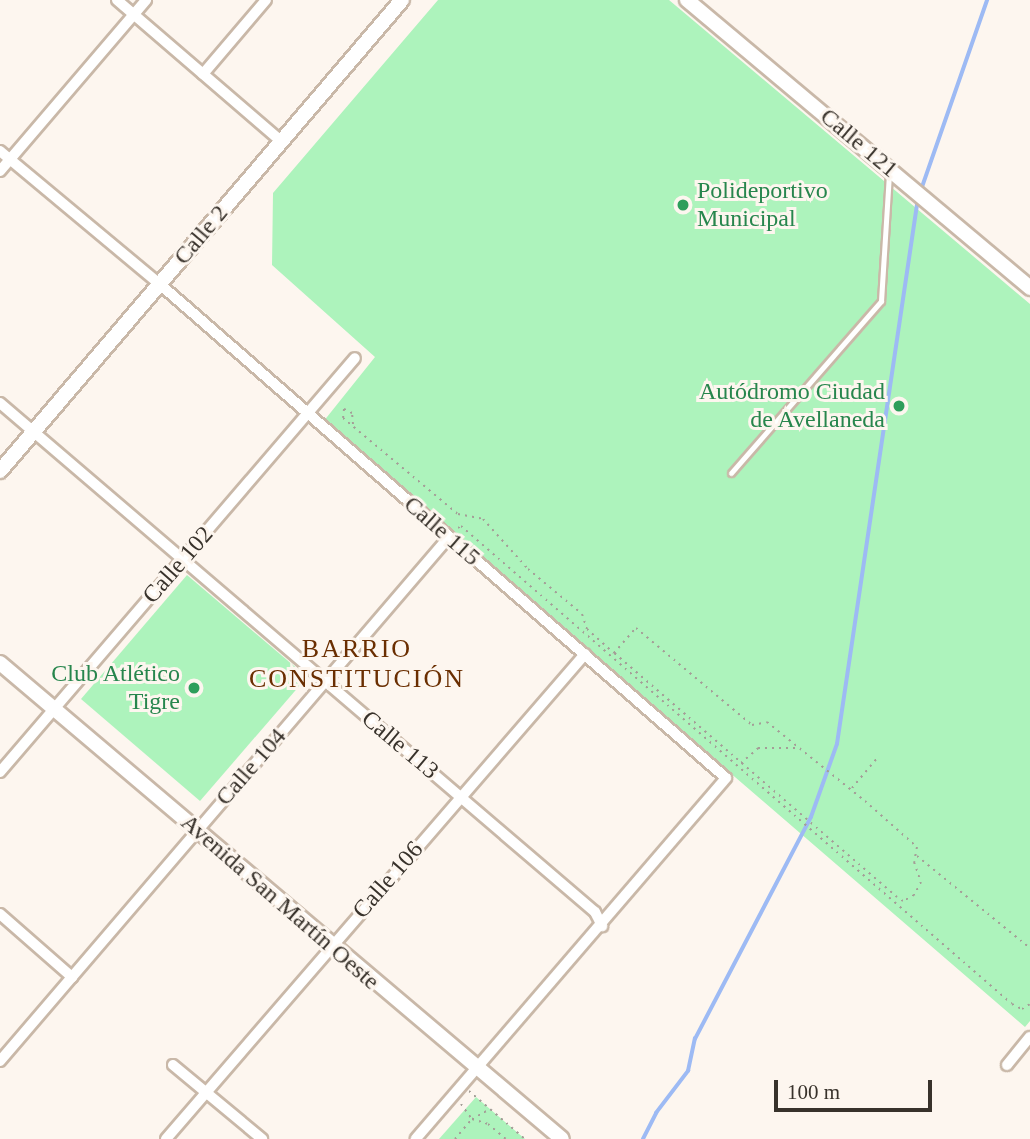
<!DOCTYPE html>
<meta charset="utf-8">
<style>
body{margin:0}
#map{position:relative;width:1030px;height:1139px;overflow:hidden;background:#fdf6ef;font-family:"Times New Roman",serif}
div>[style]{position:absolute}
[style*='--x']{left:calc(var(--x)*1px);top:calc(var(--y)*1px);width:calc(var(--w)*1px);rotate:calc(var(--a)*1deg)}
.green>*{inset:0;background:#adf3bc}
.stream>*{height:3.5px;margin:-1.75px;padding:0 1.75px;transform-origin:1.75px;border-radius:1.75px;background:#9dbaf4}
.path>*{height:2px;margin-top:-1px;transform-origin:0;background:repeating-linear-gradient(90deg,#a49e97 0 2px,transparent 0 7px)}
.roads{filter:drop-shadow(2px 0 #c9b8a8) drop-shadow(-2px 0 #c9b8a8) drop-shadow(0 2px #c9b8a8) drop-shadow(0 -2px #c9b8a8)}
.service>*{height:5px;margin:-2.5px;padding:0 2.5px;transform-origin:2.5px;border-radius:2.5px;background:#fff}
.minor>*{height:10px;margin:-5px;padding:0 5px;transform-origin:5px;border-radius:5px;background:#fff}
.tertiary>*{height:14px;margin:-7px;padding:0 7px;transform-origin:7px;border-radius:7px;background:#fff}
.dots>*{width:19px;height:19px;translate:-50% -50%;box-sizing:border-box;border:4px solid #fdf6ef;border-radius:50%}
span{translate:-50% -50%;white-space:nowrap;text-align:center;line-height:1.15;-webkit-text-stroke:6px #fdf6ef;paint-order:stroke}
.street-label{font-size:24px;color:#38322b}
.leisure-label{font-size:24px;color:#27864d}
.left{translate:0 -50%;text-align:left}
.right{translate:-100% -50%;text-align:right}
.neighbourhood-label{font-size:26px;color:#6a2e01;letter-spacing:2px}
.scale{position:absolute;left:774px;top:1080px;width:158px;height:32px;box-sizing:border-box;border:4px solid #38322b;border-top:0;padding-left:9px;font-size:21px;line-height:24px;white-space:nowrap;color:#38322b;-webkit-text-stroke:5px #fdf6ef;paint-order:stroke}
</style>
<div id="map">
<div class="green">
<div style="clip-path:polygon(438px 0,669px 0,1030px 304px,1030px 1021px,1025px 1027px,323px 422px,375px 357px,272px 265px,273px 193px)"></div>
<div style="clip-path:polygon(187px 575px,307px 677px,200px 801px,81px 699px)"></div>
<div style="clip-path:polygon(476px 1097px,525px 1139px,439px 1139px)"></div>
</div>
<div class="stream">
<div style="--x:921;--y:190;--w:201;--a:-70.8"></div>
<div style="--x:643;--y:1139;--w:29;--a:-63"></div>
<div style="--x:656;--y:1113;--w:53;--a:-52.7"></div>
<div style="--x:688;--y:1071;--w:33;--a:-78"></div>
<div style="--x:695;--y:1039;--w:250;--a:-62.4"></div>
<div style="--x:811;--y:817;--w:77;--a:-70.4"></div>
<div style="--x:837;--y:744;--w:552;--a:-81.56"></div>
</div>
<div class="path">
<div style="--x:353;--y:424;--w:11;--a:-95"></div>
<div style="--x:352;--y:413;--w:9;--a:-153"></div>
<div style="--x:344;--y:409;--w:9;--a:96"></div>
<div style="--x:343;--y:418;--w:150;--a:39.9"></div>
<div style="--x:458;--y:514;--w:25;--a:11"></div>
<div style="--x:483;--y:519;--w:67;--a:48"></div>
<div style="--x:528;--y:569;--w:70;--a:39.8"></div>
<div style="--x:582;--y:614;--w:16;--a:72"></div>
<div style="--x:587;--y:629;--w:36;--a:42"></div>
<div style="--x:614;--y:653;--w:33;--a:-49"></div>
<div style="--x:636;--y:628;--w:151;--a:39.9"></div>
<div style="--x:752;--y:725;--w:15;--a:-11"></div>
<div style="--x:767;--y:722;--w:126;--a:38.9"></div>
<div style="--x:865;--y:801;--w:69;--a:41.5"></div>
<div style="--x:917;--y:847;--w:15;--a:101"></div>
<div style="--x:914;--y:862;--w:21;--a:71"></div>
<div style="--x:921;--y:882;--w:15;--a:118"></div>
<div style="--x:914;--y:895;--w:13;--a:151"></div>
<div style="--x:903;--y:901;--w:7;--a:-146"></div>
<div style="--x:897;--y:897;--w:374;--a:-139.2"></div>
<div style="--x:458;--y:528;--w:4;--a:-34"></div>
<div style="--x:461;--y:526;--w:729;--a:40.94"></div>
<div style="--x:1012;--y:1004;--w:11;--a:27"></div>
<div style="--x:1022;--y:1009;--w:9;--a:-32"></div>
<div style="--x:741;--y:763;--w:23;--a:-41"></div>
<div style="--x:758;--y:748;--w:41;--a:0"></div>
<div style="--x:852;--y:788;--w:39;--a:-50"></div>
<div style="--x:917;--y:856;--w:146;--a:39.2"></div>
<div style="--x:469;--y:1091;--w:74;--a:40.6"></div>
<div style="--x:461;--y:1104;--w:19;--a:54"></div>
<div style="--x:472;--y:1119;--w:17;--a:17"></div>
<div style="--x:488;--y:1124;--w:23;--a:40"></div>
<div style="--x:455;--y:1139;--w:26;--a:-50"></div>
<div style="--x:472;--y:1119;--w:21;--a:-29"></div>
</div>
<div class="roads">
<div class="service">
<div style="--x:731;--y:473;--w:228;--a:-48.9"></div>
<div style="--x:881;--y:301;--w:126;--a:-86.4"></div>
</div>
<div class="minor">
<div style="--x:117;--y:0;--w:216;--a:40.7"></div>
<div style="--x:203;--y:74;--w:97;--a:-49.6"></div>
<div style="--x:0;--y:151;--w:211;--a:39.8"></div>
<div style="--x:162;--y:286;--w:748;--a:41.1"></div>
<div style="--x:726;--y:778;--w:476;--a:130.7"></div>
<div style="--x:0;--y:171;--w:225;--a:-49.5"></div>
<div style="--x:0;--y:403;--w:783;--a:40.55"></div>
<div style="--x:595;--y:912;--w:16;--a:63"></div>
<div style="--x:0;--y:772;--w:545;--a:-49.39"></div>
<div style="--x:0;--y:914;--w:96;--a:41.2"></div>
<div style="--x:0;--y:1061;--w:690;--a:-49.41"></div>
<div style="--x:173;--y:1065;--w:116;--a:39.7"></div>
<div style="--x:1007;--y:1065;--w:36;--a:-51"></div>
<div style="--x:166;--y:1139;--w:641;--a:-49.18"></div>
</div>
<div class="tertiary">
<div style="--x:687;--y:0;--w:448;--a:40"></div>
<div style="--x:0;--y:471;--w:619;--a:-49.52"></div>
<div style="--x:0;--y:663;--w:736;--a:40.26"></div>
</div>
</div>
<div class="dots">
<div style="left:683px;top:205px;background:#2e9e5b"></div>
<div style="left:899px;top:406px;background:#2e9e5b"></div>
<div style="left:194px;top:688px;background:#2e9e5b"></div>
</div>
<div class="street-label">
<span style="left:859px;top:143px;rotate:40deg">Calle 121</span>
<span style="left:201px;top:235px;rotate:-50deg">Calle 2</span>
<span style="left:442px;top:531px;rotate:41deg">Calle 115</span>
<span style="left:178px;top:565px;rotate:-49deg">Calle 102</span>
<span style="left:400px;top:745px;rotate:40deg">Calle 113</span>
<span style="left:251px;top:767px;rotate:-49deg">Calle 104</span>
<span style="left:388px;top:880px;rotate:-49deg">Calle 106</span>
<span style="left:280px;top:902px;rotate:41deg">Avenida San Martín Oeste</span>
</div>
<div class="leisure-label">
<span class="left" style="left:697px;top:205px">Polideportivo<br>Municipal</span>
<span class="right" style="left:885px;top:406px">Autódromo Ciudad<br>de Avellaneda</span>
<span class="right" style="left:180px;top:688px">Club Atlético<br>Tigre</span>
</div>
<div class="neighbourhood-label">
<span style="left:357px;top:664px">BARRIO<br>CONSTITUCIÓN</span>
</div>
<div class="scale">100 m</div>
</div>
